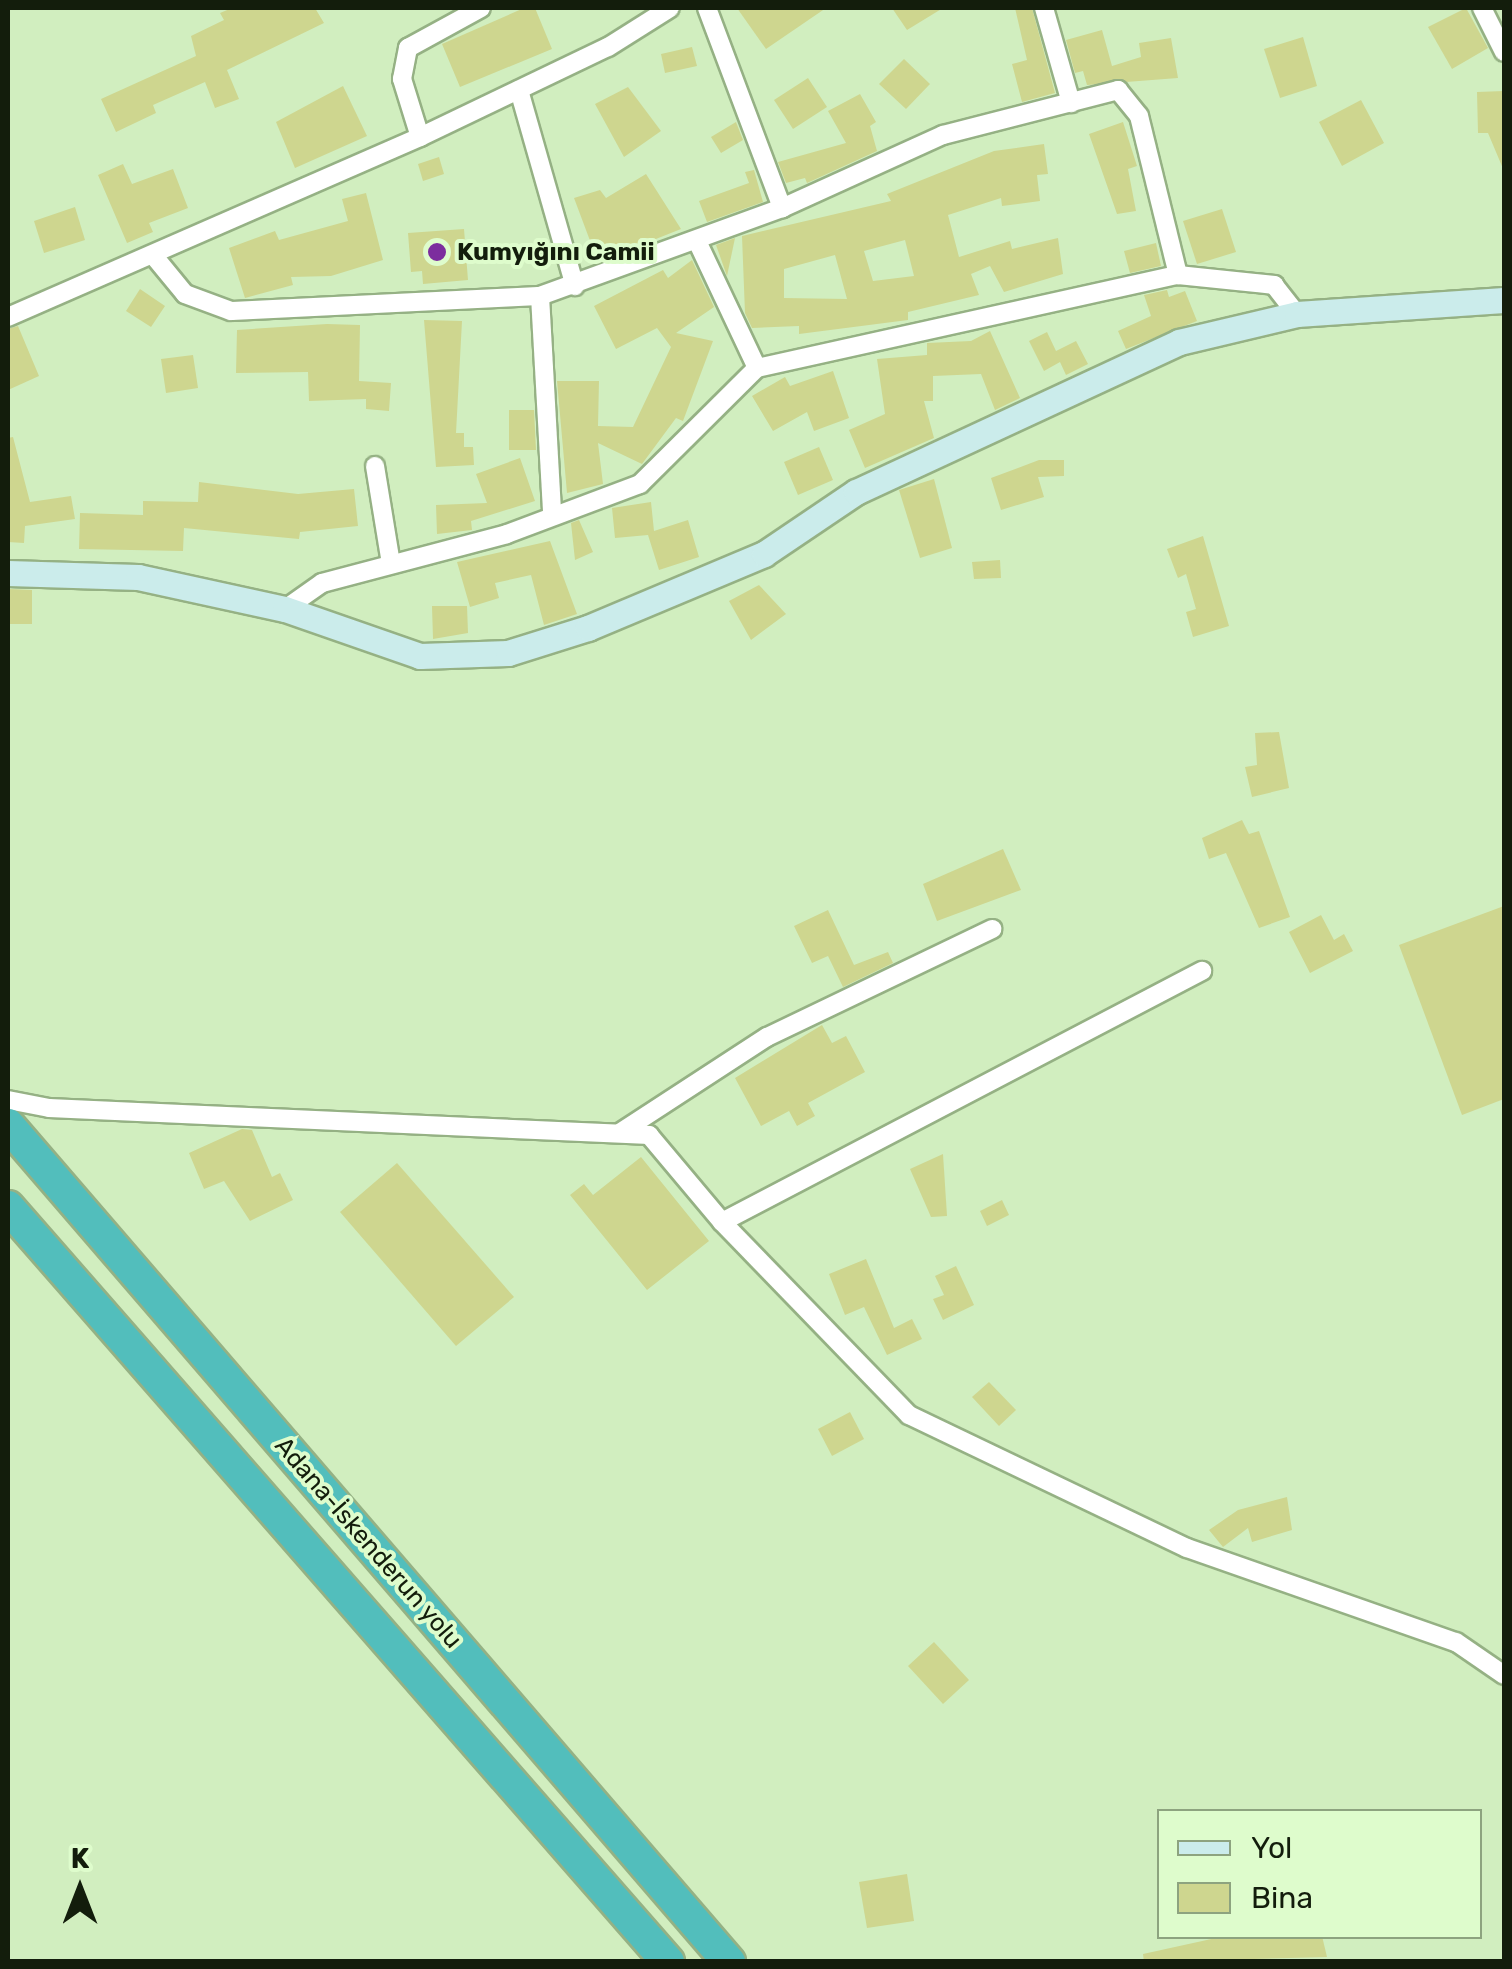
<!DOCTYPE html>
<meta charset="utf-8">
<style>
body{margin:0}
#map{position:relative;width:1512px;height:1969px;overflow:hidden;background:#d1eebf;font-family:Rubik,sans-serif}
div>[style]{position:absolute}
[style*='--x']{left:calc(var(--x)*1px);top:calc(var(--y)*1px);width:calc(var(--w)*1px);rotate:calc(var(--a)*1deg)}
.building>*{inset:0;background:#ced68f}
.roads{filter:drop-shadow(2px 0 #95b184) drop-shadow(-2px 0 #95b184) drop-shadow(0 2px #95b184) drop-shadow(0 -2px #95b184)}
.street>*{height:18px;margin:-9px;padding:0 9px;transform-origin:9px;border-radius:9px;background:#fff}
.secondary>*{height:25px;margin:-12.5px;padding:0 12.5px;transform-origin:12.5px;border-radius:12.5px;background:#cbeceb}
.highway>*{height:32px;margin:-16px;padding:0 16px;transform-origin:16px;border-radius:16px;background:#52bebc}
.dots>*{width:28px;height:28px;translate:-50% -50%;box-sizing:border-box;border:5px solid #defccc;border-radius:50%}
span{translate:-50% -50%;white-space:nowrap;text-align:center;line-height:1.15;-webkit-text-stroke:8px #defccc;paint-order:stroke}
.poi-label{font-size:25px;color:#131d0c;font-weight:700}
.left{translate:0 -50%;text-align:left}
.street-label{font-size:25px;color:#131d0c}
.frame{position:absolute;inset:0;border:10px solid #131d0c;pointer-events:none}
.legend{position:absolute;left:1157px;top:1809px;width:325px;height:130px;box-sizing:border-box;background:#defccc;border:2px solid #8da37f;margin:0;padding:12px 18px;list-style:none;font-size:30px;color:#131d0c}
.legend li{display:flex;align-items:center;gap:20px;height:50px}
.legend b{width:50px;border:2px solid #8da37f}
.north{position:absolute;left:30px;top:1839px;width:100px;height:100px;-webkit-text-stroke:8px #defccc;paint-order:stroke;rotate:0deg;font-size:28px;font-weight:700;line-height:40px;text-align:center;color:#131d0c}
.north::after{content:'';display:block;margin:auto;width:35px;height:45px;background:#131d0c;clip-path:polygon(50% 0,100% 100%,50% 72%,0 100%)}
</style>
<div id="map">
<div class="building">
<div style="clip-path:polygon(232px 8px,315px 8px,324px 23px,227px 70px,239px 99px,215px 108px,205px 82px,153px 105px,156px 113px,116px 132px,101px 99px,196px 56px,191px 36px,224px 20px,220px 13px)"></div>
<div style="clip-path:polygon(524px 8px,535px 8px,552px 49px,460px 87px,442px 44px)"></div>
<div style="clip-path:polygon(737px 8px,826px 8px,766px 49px)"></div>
<div style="clip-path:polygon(892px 8px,943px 8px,907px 30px)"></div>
<div style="clip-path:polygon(1015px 8px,1032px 8px,1055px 93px,1022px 102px,1012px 64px,1027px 60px)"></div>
<div style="clip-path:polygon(1466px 8px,1488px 48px,1452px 69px,1428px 27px)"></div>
<div style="clip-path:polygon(1102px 30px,1112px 66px,1141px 57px,1139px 43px,1171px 38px,1178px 78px,1087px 85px,1083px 71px,1075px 73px,1066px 40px)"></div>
<div style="clip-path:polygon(1303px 37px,1317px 86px,1280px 98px,1264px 49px)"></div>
<div style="clip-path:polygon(692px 47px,697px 66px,665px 73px,661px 54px)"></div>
<div style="clip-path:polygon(904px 59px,930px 84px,906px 109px,879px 84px)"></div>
<div style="clip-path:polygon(808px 78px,827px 107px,793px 129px,774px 100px)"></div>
<div style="clip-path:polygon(343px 86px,367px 136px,295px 168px,276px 122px)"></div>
<div style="clip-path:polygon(628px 87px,661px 131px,624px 157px,595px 104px)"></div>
<div style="clip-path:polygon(1504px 91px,1504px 171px,1488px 133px,1478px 133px,1477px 92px)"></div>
<div style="clip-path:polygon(860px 94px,876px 122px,870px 126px,877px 151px,807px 183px,805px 178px,786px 183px,778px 162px,846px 143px,828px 111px)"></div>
<div style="clip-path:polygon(1361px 100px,1384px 143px,1342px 166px,1319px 122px)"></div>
<div style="clip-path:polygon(736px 122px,743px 140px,721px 153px,711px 137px)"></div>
<div style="clip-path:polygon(1123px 122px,1137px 166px,1128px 169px,1136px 211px,1117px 214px,1089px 134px)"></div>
<div style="clip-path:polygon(evenodd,1044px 144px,1048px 174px,1037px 175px,1040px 201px,1002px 206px,1001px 198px,948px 215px,959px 257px,1010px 241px,1012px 249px,1058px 238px,1063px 274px,1004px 292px,990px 266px,971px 274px,979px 295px,908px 312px,908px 320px,799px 334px,799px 326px,752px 328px,745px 313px,742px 236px,891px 201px,887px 194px,994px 151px,1044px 144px,905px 240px,914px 276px,873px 281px,864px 251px,905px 240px,1044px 144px,835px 255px,847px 299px,784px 298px,784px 269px,835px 255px)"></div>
<div style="clip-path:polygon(439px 157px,444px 174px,423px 181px,418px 164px)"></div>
<div style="clip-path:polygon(123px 164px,132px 184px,173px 169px,188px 208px,149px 223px,153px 232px,127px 243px,98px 175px)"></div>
<div style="clip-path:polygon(754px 170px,763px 202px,707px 222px,699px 201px,749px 183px,745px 172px)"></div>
<div style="clip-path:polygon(646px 174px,681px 229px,598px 262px,574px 198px,600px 190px,606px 198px)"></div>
<div style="clip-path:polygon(366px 193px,383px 260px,331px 276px,291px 277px,293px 285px,245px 298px,229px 248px,275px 231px,279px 240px,348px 221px,342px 199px)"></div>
<div style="clip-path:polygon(75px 207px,85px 240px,44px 253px,34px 221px)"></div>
<div style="clip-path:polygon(1222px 209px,1236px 252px,1197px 264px,1183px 221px)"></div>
<div style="clip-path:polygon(464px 229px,468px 280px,423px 284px,422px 271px,411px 272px,408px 233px)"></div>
<div style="clip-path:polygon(735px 238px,727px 276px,716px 245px)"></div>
<div style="clip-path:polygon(1156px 243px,1161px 266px,1130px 273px,1124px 251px)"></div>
<div style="clip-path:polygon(692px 260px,714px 307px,676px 333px,713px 341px,683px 421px,676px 418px,642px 464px,598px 443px,603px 484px,567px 493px,557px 381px,599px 381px,598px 426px,633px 427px,671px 347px,657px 328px,616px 349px,594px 306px,663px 270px,668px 278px)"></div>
<div style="clip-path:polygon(140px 289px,165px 306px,151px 327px,126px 311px)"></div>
<div style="clip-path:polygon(1167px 290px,1169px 297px,1185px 291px,1197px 321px,1126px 349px,1118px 331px,1151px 316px,1144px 295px)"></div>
<div style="clip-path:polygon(424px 320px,462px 321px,456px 433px,464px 433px,464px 447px,473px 447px,474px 465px,436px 467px)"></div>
<div style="clip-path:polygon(327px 324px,360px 325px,359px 381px,391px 383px,389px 411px,366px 409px,366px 399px,309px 401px,308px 372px,236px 373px,237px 330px)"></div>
<div style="clip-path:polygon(18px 326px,39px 376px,8px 390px,8px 329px)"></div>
<div style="clip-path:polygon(990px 331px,1020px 398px,995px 410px,981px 374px,933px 376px,933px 401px,924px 401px,934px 438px,865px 468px,849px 430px,885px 414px,877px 359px,927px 355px,927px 343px,971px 341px)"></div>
<div style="clip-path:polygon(1047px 332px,1056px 351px,1076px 341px,1088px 364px,1066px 375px,1060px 362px,1044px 371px,1029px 341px)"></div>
<div style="clip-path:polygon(193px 355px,198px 388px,166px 393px,161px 359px)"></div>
<div style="clip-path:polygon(833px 371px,849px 418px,814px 431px,807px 412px,773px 431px,752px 396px,785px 377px,790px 386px)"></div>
<div style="clip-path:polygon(509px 410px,534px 410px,536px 450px,509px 450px)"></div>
<div style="clip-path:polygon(13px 437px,30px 502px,71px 496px,75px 519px,25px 526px,24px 543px,8px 542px,8px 438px)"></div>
<div style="clip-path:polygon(819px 447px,833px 480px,798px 495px,784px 462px)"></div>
<div style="clip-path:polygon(520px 458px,535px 501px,471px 521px,472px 530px,437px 534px,436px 505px,487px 503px,476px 474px)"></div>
<div style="clip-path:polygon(1039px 460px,1064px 460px,1064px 476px,1038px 477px,1044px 497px,1001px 510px,991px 478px)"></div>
<div style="clip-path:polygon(934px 479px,952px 548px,920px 558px,899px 490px)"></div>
<div style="clip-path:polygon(199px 482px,298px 494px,354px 489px,358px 526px,300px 532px,299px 539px,184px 528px,183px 551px,79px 549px,80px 513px,143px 515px,143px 501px,198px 502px)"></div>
<div style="clip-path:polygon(651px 502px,654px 531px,688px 520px,699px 557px,659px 570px,648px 535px,615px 538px,612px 508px)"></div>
<div style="clip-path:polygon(579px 520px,593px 552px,575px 560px,571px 523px)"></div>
<div style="clip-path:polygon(1203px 536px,1229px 626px,1193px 637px,1186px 612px,1196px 609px,1186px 574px,1178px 578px,1167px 549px)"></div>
<div style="clip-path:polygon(550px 541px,577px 614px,544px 625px,531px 575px,495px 583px,499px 598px,470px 607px,457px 562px)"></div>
<div style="clip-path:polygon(1000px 560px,1001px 578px,974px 579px,972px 562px)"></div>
<div style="clip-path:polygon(759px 585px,786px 614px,751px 640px,729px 601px)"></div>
<div style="clip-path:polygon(8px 589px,32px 590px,32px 624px,8px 624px)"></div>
<div style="clip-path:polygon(432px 606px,467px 606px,468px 633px,433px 639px)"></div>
<div style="clip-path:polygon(1279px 732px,1289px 788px,1252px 797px,1245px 767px,1257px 765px,1255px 733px)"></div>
<div style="clip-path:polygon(1242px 820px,1249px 834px,1259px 831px,1290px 917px,1259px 928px,1226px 853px,1209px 859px,1202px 838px)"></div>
<div style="clip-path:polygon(1003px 849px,1021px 890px,937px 921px,923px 884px)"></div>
<div style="clip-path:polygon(1504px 906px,1504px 1099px,1462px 1115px,1399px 945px)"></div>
<div style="clip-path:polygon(828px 910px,854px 965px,888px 952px,893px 963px,843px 987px,828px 956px,812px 963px,794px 926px)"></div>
<div style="clip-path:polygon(1321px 915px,1334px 940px,1344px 934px,1353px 951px,1310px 973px,1289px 932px)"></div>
<div style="clip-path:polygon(822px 1025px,832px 1043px,846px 1036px,865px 1072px,808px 1103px,815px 1116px,797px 1126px,789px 1111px,761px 1126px,735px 1078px)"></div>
<div style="clip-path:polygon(242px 1129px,252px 1130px,272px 1177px,280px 1173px,293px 1200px,250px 1221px,224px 1181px,204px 1189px,189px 1153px)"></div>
<div style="clip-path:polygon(943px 1154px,947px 1216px,931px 1217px,910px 1169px)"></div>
<div style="clip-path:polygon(641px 1157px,709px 1241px,647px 1290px,570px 1195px,584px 1184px,593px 1195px)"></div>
<div style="clip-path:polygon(397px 1163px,514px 1297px,456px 1346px,340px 1212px)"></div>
<div style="clip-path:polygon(1002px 1200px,1009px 1215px,987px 1226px,980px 1211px)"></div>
<div style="clip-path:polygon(866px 1259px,894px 1328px,912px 1319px,922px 1339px,887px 1355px,864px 1307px,845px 1315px,829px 1274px)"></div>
<div style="clip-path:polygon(956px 1266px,974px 1305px,943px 1320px,933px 1299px,944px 1295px,935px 1276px)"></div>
<div style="clip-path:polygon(989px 1382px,1016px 1410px,999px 1426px,972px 1397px)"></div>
<div style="clip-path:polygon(850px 1412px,864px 1439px,832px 1456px,818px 1429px)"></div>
<div style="clip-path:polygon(1287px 1497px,1292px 1530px,1252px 1542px,1248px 1528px,1223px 1547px,1209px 1530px,1238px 1510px)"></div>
<div style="clip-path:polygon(934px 1642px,969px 1680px,943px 1704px,908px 1666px)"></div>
<div style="clip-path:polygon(907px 1874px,914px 1921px,867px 1928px,859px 1882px)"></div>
<div style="clip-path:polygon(1225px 1936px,1322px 1936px,1327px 1957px,1144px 1962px,1143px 1954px)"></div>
</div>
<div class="roads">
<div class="street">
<div style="--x:707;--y:8;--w:214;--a:69.4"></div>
<div style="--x:1044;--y:8;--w:99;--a:74.1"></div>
<div style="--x:1482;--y:8;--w:49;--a:63.4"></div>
<div style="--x:519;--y:90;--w:204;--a:74.1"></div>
<div style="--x:420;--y:137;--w:61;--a:-107.2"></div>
<div style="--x:402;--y:79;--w:32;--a:-79"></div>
<div style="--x:408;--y:48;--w:83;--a:-28.7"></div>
<div style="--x:697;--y:241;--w:140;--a:64.7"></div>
<div style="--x:153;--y:255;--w:50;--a:50.6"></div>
<div style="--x:185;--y:294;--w:49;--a:20.3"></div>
<div style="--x:231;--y:311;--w:309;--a:-2.8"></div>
<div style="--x:540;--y:296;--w:258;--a:-20"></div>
<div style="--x:782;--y:208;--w:177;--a:-24.4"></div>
<div style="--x:943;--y:135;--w:181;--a:-14.4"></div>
<div style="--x:1118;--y:90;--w:33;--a:51"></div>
<div style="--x:1139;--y:116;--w:164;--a:76.2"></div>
<div style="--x:540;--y:296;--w:217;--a:86.8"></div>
<div style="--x:8;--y:317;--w:450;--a:-23.6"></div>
<div style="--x:420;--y:137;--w:208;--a:-25.6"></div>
<div style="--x:608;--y:47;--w:73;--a:-32.2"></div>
<div style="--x:375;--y:466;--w:99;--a:80.7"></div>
<div style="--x:285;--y:609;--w:45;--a:-35.1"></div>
<div style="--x:322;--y:583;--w:191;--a:-14.8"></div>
<div style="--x:507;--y:534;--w:142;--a:-20.6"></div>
<div style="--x:640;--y:484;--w:165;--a:-44.8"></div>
<div style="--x:757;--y:368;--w:431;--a:-12.5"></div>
<div style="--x:1178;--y:275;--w:97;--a:5.9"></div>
<div style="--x:1274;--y:285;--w:37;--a:52"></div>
<div style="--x:8;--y:1100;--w:42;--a:11"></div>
<div style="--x:49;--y:1108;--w:601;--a:2.58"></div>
<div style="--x:649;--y:1135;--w:114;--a:50"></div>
<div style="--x:722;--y:1222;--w:269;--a:45.9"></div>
<div style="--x:909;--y:1415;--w:308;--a:25.6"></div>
<div style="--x:1187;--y:1548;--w:285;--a:19.3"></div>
<div style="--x:1456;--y:1642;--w:58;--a:34.5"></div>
<div style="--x:621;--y:1132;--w:174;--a:-33.1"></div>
<div style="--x:767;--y:1037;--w:250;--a:-25.6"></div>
<div style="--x:722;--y:1222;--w:542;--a:-27.61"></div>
</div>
<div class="secondary">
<div style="--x:8;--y:573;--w:130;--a:1.8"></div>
<div style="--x:138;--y:577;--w:150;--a:12.3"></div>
<div style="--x:285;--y:609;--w:143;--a:19.2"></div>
<div style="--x:420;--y:656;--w:88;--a:-2"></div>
<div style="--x:508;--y:653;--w:84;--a:-17.4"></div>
<div style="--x:588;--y:628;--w:191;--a:-22.8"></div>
<div style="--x:764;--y:554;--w:111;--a:-34"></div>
<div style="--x:856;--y:492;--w:356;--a:-24.9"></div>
<div style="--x:1179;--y:342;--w:121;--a:-13.3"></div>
<div style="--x:1297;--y:314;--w:207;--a:-3.9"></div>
</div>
<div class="highway">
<div style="--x:8;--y:1125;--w:1105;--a:49.26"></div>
<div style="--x:8;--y:1207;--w:1003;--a:48.84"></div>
</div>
</div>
<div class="dots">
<div style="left:437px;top:252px;background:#7c2d9e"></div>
</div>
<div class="poi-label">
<span class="left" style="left:457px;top:252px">Kumyığını Camii</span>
</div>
<div class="street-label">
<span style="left:368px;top:1543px;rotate:49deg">Adana-İskenderun yolu</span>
</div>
<div class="frame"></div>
<ul class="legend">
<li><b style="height:12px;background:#cbeceb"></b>Yol</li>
<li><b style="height:28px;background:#ced68f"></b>Bina</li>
</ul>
<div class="north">K</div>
</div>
